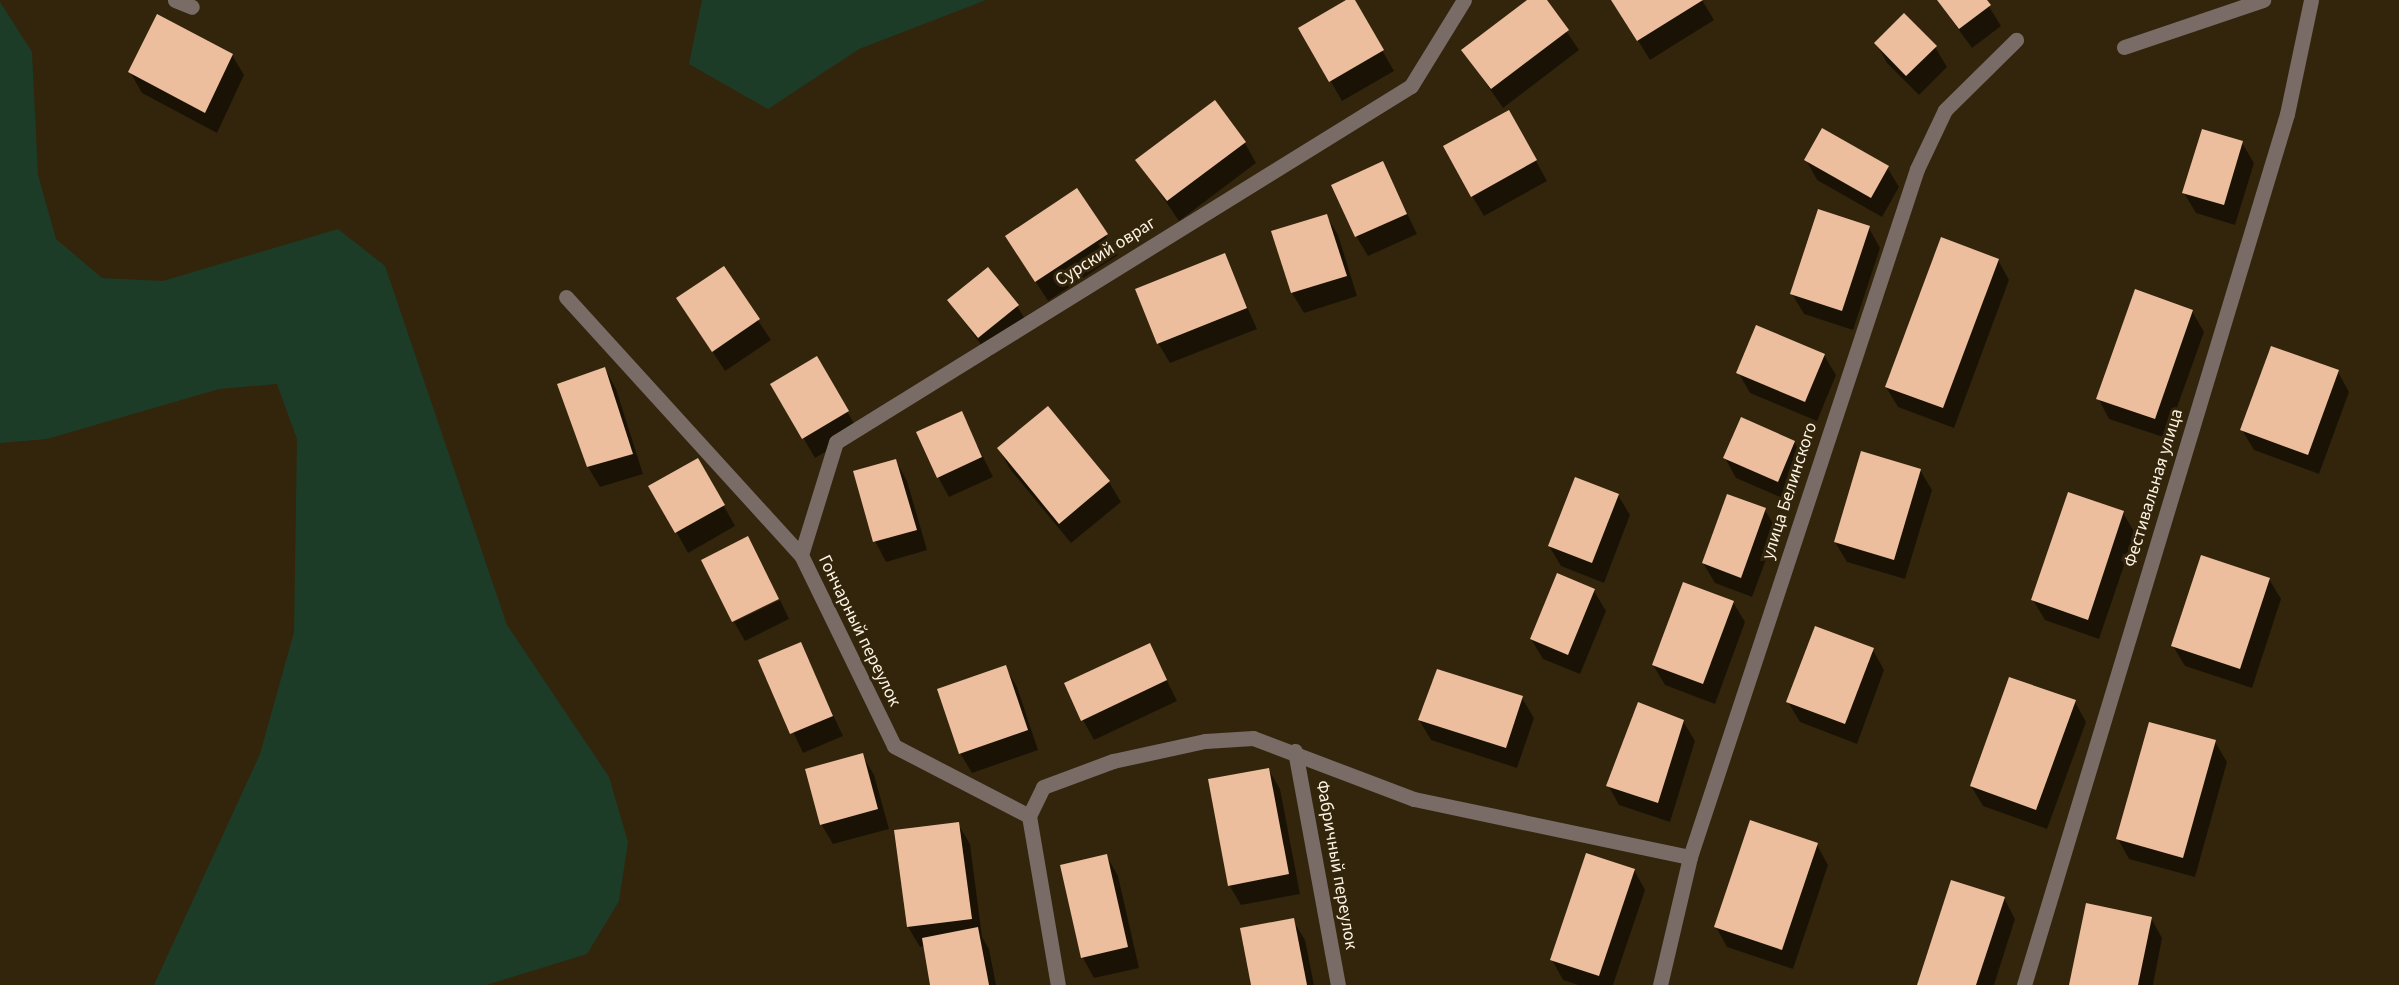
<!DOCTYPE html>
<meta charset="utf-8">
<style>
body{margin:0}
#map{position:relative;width:2399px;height:985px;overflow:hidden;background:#32250b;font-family:"Source Sans 3",sans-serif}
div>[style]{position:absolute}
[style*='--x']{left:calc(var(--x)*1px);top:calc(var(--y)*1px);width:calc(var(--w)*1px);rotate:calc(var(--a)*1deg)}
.green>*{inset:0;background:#1d3c27}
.shadow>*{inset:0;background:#0007}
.building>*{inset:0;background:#ecbe9e}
.minor>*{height:15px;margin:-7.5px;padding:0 7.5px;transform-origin:7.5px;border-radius:7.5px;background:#796b65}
span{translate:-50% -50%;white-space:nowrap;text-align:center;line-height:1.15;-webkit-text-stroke:6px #32250b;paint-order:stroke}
.street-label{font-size:18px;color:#fdf3e4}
</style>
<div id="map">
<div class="green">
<div style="clip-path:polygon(702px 0,986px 0,859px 49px,768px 109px,689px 64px)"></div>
<div style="clip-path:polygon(0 2px,32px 52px,38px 175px,56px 239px,102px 278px,163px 281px,338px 229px,385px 266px,507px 625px,609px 777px,628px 842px,619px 901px,587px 954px,486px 985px,154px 985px,260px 754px,294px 632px,297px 439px,277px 384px,219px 389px,47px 439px,0 443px)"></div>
</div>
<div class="shadow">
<div style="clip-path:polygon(1349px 0,1353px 0,1394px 71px,1342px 101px,1300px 28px)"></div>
<div style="clip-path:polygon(1529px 0,1545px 0,1579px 50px,1503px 108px,1463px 50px)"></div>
<div style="clip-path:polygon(1613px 0,1702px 0,1714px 20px,1650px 60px)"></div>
<div style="clip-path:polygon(1937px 0,1985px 0,2001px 26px,1972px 48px)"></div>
<div style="clip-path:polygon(1876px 43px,1935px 47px,1947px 67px,1919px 95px,1887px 63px)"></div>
<div style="clip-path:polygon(232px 55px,244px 75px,217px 133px,142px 93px,130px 72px)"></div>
<div style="clip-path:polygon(1520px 132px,1547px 181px,1484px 216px,1472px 196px)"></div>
<div style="clip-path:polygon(1245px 143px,1256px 163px,1179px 221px,1137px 160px)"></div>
<div style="clip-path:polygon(2242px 143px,2254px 163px,2235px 225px,2196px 213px,2184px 193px)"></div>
<div style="clip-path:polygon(1806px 160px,1887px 167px,1899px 187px,1882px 217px,1817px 180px)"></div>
<div style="clip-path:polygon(1383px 163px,1417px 234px,1368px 256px,1356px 236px)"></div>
<div style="clip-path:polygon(1077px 190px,1118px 255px,1048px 301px,1007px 237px)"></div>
<div style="clip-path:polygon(1326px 215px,1338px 235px,1357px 296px,1304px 313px,1292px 293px,1273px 232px)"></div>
<div style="clip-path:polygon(1869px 228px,1880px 248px,1853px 330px,1804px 314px,1792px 294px)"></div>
<div style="clip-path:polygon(1224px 255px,1257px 329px,1170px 363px,1158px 343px)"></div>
<div style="clip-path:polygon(1998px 260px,2009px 280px,1954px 428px,1898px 407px,1886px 387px)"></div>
<div style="clip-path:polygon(723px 268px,771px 340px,725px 371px,678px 298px)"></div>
<div style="clip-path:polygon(949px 301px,1017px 306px,1029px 326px,990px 357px)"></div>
<div style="clip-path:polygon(2192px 311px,2204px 332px,2166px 438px,2109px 419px,2098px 398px)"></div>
<div style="clip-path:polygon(1824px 355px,1836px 375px,1817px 421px,1750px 393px,1738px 372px)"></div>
<div style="clip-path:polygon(816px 358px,859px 432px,815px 458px,772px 384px)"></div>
<div style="clip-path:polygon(605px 369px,616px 389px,643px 474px,600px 487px,588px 467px,559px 385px)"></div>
<div style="clip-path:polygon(2338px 372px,2349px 392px,2319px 474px,2254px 450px,2242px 430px)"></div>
<div style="clip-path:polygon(961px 413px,993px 477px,949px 497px,938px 477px)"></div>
<div style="clip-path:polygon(1794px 442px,1806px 462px,1789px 501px,1736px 478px,1725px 458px)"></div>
<div style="clip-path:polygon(999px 449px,1109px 482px,1121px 502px,1071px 543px,1010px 469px)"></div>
<div style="clip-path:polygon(698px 460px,735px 526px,688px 553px,651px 486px)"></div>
<div style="clip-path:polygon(896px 461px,907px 481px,927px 550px,886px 562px,875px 541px)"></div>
<div style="clip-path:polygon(1920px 470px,1932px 490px,1905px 579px,1847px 562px,1835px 542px)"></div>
<div style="clip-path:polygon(1618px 495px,1630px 515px,1604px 583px,1561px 566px,1549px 546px)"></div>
<div style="clip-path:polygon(1728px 496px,1765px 510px,1777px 530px,1752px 597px,1715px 583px,1703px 563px)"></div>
<div style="clip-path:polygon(2123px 513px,2135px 533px,2099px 639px,2045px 620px,2033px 600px)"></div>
<div style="clip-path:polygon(1558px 575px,1594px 591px,1606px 611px,1580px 674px,1543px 659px,1531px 639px)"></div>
<div style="clip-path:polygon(2269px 579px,2281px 599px,2252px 688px,2185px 666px,2173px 646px)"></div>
<div style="clip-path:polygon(780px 600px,789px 619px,745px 641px,734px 622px)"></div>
<div style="clip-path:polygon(1733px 602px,1745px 622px,1715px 704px,1665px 685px,1653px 665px)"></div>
<div style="clip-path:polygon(800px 644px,843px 736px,803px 753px,760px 661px)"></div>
<div style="clip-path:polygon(1149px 645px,1177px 701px,1094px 740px,1083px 720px)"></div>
<div style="clip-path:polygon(1873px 650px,1884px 670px,1857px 744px,1800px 722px,1788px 702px)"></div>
<div style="clip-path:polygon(1005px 667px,1017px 687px,1038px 750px,972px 773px,960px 753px)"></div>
<div style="clip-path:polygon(1522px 698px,1534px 718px,1517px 768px,1431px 740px,1419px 720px)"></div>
<div style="clip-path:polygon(2075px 702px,2086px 722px,2047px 829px,1983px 806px,1971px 786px)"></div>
<div style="clip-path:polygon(1683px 721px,1695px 741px,1670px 822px,1619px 805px,1608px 785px)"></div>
<div style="clip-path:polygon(2215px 742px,2227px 762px,2195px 877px,2129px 859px,2118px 839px)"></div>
<div style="clip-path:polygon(862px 755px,874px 775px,889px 829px,833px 844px,821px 824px)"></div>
<div style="clip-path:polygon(1268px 769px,1280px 789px,1300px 894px,1241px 905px,1229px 885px)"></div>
<div style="clip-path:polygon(958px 824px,970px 844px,982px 937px,989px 949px,996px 985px,932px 985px,925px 946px,920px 947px,908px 927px)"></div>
<div style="clip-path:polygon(1817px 845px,1828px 865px,1793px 969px,1727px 947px,1716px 927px)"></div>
<div style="clip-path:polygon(1106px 855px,1118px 876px,1139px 968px,1094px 978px,1083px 958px,1062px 866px)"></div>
<div style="clip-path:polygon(1634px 870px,1645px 890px,1613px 985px,1578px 985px,1563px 980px,1552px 960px)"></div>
<div style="clip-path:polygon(2004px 898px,2015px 919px,1994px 985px,1918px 985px)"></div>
<div style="clip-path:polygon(2151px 918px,2162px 938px,2153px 985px,2071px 985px)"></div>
<div style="clip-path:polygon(1293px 920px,1305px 940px,1314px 985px,1253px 985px)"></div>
</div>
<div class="building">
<div style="clip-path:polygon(1346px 0,1355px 0,1384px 50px,1329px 82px,1298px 28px)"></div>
<div style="clip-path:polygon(1527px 0,1547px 0,1569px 30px,1491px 89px,1461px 50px)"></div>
<div style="clip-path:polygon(1611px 0,1703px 0,1637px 41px)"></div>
<div style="clip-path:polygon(1937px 0,1987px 0,1991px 5px,1959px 29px)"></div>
<div style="clip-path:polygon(1904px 13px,1937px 46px,1906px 76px,1874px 43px)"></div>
<div style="clip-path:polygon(157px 14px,233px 54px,205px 113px,128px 72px)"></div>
<div style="clip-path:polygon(1215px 100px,1246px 142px,1167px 201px,1135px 160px)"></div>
<div style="clip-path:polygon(1509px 110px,1537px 160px,1471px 197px,1443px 146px)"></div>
<div style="clip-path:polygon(1822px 128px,1889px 166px,1871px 198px,1804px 160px)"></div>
<div style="clip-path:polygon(2202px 129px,2243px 141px,2224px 205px,2182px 193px)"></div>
<div style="clip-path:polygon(1383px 161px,1407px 214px,1355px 237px,1331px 185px)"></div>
<div style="clip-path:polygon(1077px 188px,1108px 234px,1035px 282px,1005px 236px)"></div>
<div style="clip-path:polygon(1818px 209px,1870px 226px,1842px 311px,1790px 294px)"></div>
<div style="clip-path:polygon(1327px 214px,1347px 276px,1291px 293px,1271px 231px)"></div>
<div style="clip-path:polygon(1941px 237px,1999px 259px,1943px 408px,1885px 387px)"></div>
<div style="clip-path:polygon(1225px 253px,1247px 308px,1157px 344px,1135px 289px)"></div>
<div style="clip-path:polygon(724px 266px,760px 319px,712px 352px,676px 298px)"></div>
<div style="clip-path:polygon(988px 267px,1019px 305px,978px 338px,947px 300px)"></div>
<div style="clip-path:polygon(2135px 289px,2193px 310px,2155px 419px,2096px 399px)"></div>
<div style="clip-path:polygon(1756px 325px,1825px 354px,1805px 402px,1736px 373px)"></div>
<div style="clip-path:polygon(2271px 346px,2339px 370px,2308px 455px,2240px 430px)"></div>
<div style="clip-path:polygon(817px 356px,849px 411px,802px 439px,770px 384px)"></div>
<div style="clip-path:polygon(605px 367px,633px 454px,587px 467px,557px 384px)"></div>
<div style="clip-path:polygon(1048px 406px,1110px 481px,1059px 524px,997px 448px)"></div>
<div style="clip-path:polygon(962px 411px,982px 457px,937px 478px,916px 432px)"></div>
<div style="clip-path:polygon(1741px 417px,1795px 441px,1778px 482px,1723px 458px)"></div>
<div style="clip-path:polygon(1861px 451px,1921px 469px,1894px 560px,1834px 542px)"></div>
<div style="clip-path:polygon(698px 458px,725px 505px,675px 533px,648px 486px)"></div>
<div style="clip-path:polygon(896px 459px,917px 530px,873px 542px,853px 471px)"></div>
<div style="clip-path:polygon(1575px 477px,1619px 494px,1592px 563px,1548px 546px)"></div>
<div style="clip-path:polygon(2068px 492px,2124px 511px,2088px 620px,2031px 600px)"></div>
<div style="clip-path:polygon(1727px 494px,1766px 508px,1741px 578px,1702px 563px)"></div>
<div style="clip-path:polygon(748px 536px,779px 599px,732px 622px,701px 560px)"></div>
<div style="clip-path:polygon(2201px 555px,2270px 578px,2240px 669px,2171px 646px)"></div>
<div style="clip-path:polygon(1557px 573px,1595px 589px,1568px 655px,1530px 639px)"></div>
<div style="clip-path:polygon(1683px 582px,1734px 601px,1703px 684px,1652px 665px)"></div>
<div style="clip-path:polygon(1815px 626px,1874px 648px,1845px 724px,1786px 702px)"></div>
<div style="clip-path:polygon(801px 642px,833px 716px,790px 734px,758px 660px)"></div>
<div style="clip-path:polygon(1150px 643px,1167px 680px,1081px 721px,1064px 683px)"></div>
<div style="clip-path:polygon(1006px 665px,1028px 730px,959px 754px,937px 689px)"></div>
<div style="clip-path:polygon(1437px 669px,1523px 696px,1506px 748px,1418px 720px)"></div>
<div style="clip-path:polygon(2009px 677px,2076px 700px,2036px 810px,1970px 786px)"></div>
<div style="clip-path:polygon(1638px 702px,1684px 720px,1658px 803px,1606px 786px)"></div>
<div style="clip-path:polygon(2149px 722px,2216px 740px,2183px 858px,2116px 839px)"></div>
<div style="clip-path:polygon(863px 753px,878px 809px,820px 825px,805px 769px)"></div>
<div style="clip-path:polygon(1269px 768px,1289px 874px,1228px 886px,1208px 779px)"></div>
<div style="clip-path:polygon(1750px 820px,1818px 843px,1782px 950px,1714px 927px)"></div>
<div style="clip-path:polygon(959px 822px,972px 919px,907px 927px,894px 830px)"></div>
<div style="clip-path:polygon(1586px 853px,1635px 869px,1599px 976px,1550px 960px)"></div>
<div style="clip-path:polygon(1107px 854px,1128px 947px,1081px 958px,1060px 865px)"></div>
<div style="clip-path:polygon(1951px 880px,2005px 897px,1976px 985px,1917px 985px)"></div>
<div style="clip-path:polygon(2086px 903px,2152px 917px,2138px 985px,2069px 985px)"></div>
<div style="clip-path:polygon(1294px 918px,1307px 985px,1251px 985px,1240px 928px)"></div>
<div style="clip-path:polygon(978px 927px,989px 985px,930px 985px,922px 938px)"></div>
</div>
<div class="minor">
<div style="--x:175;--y:0;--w:18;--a:22"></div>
<div style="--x:2124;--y:47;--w:147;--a:-18.7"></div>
<div style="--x:566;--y:297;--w:349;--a:47.7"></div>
<div style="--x:801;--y:555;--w:212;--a:64"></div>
<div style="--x:894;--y:746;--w:152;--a:27.4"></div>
<div style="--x:1029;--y:816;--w:171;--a:80.3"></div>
<div style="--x:801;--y:555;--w:118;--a:-72.8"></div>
<div style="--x:836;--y:442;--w:676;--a:-31.76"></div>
<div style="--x:1411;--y:86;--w:101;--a:-58.4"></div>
<div style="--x:1295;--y:751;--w:238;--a:79.6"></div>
<div style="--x:1029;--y:816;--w:32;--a:-64"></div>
<div style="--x:1043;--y:787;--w:75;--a:-20.4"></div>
<div style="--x:1113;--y:761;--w:94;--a:-12.3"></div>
<div style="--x:1205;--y:741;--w:48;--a:-3.6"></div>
<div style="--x:1253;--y:738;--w:172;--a:20.8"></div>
<div style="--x:1414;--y:799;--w:282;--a:11.9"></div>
<div style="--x:1660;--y:985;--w:131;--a:-76.8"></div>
<div style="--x:1690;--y:857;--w:724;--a:-71.74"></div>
<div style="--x:1917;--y:169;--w:65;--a:-64.6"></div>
<div style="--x:1945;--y:110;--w:100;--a:-44.6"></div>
<div style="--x:2024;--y:985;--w:910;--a:-73.2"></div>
<div style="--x:2287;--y:114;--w:116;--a:-78.1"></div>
</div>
<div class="street-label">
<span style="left:1106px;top:252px;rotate:-32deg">Сурский овраг</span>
<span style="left:2154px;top:488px;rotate:-73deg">Фестивальная улица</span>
<span style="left:1790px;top:491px;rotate:-72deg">улица Белинского</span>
<span style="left:859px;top:631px;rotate:64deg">Гончарный переулок</span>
<span style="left:1336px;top:865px;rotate:80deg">Фабричный переулок</span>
</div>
</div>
